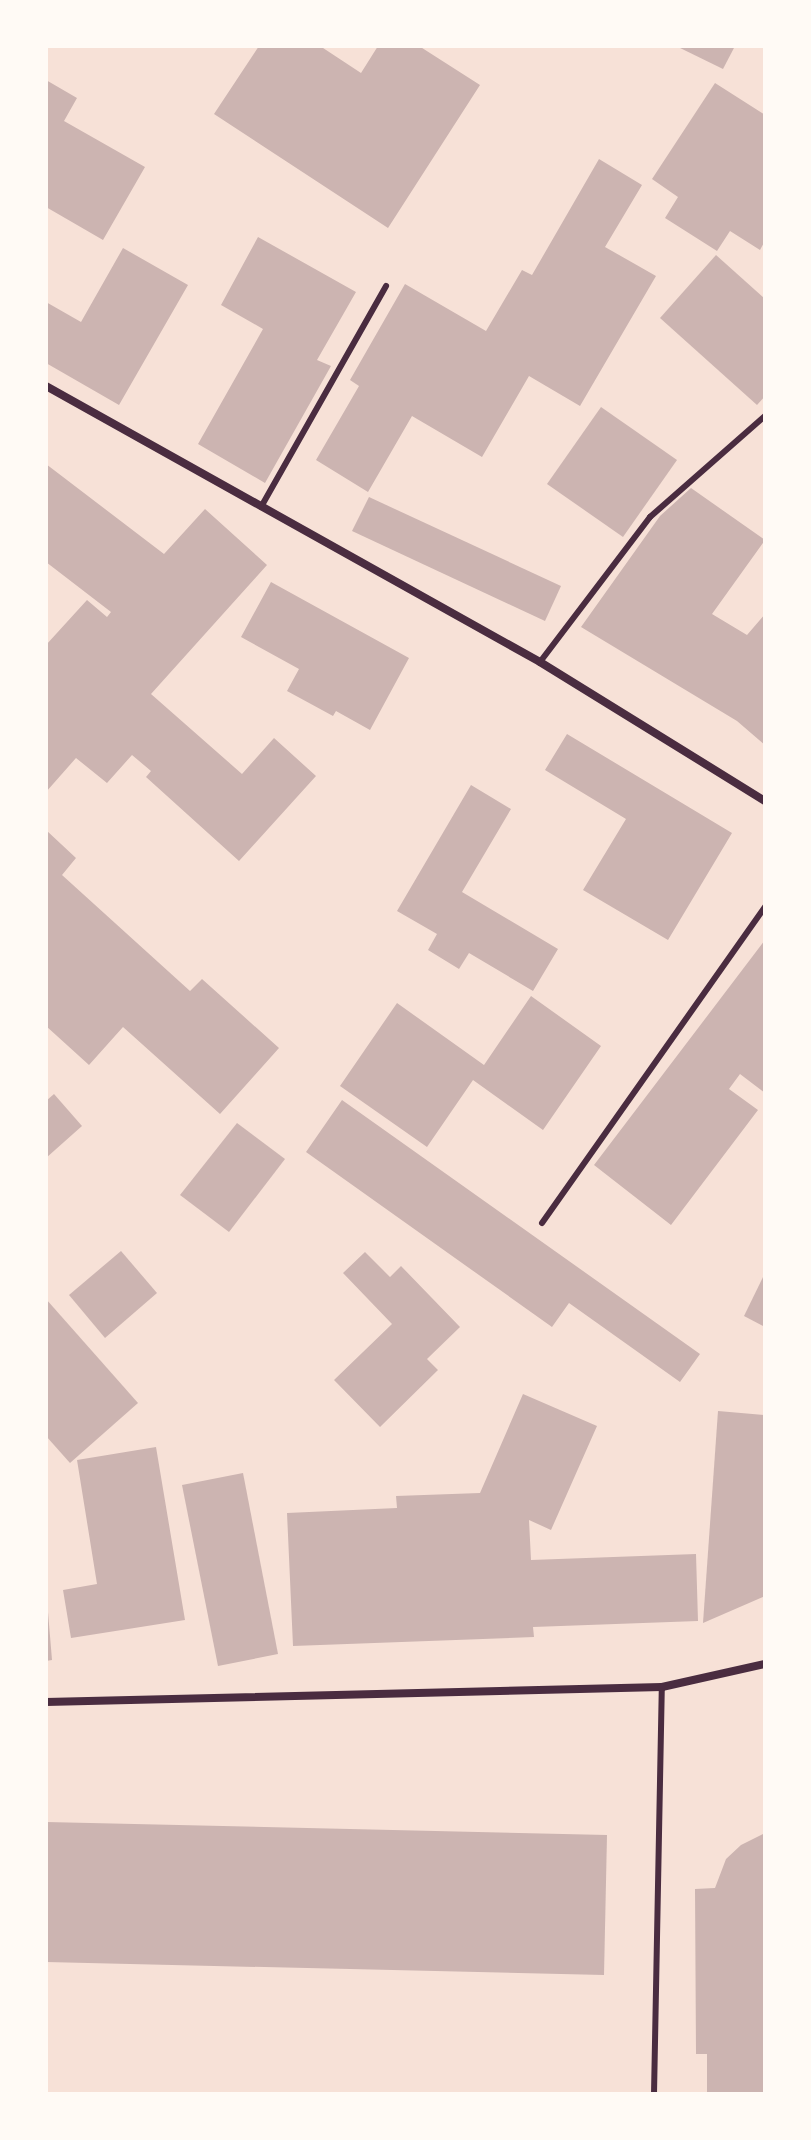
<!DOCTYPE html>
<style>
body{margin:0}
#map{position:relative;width:811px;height:2140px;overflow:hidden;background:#f7e1d7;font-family:Commissioner,sans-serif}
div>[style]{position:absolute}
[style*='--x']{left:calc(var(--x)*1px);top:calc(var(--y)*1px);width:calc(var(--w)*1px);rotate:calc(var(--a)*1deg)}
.building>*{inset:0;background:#ccb4b1}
.service>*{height:6px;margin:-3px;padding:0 3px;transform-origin:3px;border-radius:3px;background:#4a2c40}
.minor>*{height:8px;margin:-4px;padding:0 4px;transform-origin:4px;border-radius:4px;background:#4a2c40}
span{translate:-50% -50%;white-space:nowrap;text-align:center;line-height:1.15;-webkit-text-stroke:6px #fffaf5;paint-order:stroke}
.frame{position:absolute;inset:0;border:48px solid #fffaf5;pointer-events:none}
</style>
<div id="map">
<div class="building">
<div style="clip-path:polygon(259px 46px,320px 46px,361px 73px,378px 46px,419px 46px,480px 85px,388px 228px,214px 114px)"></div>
<div style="clip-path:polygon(676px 46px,735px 46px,723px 69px)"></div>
<div style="clip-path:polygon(46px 80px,77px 98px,64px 121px,145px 167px,103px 240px,46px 207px)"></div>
<div style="clip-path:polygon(715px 83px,765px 115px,765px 241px,760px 250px,730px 231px,717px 251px,665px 218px,678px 197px,652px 179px)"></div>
<div style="clip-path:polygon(599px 159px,642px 185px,605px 247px,656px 276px,580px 406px,529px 376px,482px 457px,412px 416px,368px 492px,316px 460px,359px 386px,350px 380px,405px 284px,486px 331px,522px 270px,532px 275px)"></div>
<div style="clip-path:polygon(258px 237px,356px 292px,317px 360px,331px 366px,265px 483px,198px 444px,263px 329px,221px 305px)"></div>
<div style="clip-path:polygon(123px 248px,188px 285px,119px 405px,46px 363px,46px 302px,81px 322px)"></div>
<div style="clip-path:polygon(716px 255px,765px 299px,765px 396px,757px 405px,660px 318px)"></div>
<div style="clip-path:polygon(601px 407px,677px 460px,623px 537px,547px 484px)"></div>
<div style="clip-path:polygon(46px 464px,164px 554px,205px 509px,267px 565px,151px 694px,242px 774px,274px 738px,316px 776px,239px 861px,146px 777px,151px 771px,132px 755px,107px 783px,76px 758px,46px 792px,46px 645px,87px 600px,107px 617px,111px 612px,46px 562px)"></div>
<div style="clip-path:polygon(691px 488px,765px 540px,712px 614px,747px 635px,765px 614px,765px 745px,737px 721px,581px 627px,660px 516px)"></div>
<div style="clip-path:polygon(369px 497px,561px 586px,545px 621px,352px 531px)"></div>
<div style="clip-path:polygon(271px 582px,409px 658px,370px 730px,336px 711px,333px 716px,287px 691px,299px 669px,241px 637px)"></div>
<div style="clip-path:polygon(567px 734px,732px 833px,668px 940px,583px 890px,626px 819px,545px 770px)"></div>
<div style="clip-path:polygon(471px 785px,511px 809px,462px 892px,558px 949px,533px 991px,469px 953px,459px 969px,428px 950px,437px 934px,397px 911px)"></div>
<div style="clip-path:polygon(46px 830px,76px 858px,62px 875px,190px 991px,202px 979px,279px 1048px,220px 1114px,123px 1027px,89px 1065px,46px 1026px)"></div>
<div style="clip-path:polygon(765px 940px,765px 1093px,740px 1074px,729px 1089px,758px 1110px,671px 1225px,594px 1165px)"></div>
<div style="clip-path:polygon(531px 996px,601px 1046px,543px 1130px,473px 1080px,427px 1147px,340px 1086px,397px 1003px,484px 1065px)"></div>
<div style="clip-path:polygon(54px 1094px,82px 1126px,46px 1158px,46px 1101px)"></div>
<div style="clip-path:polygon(342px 1100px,700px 1354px,680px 1382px,569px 1303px,552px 1327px,306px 1152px)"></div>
<div style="clip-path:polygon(237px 1123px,285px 1159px,229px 1232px,180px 1195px)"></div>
<div style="clip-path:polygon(121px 1251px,157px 1293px,105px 1338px,69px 1295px)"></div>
<div style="clip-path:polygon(365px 1252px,390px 1277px,401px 1266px,460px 1327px,427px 1359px,438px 1370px,380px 1427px,334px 1380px,392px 1324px,343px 1273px)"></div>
<div style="clip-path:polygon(765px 1273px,765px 1327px,744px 1316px)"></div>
<div style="clip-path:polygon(46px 1299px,138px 1403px,70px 1463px,46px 1436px)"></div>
<div style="clip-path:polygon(523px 1394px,597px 1426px,551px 1530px,529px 1520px,531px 1560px,696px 1554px,698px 1621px,533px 1627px,534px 1637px,293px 1646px,287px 1513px,397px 1508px,396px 1496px,480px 1493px)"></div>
<div style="clip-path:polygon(718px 1411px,765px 1415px,765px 1596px,703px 1623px)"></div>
<div style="clip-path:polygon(156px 1447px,185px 1620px,71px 1638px,63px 1590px,97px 1584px,77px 1460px)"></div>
<div style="clip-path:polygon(243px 1473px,278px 1654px,218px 1666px,182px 1485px)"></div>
<div style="clip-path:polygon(48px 1612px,52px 1660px,46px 1661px,46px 1613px)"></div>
<div style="clip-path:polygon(46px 1822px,607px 1835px,604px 1975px,46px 1962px)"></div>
<div style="clip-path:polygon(765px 1833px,765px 2094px,707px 2094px,707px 2054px,696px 2054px,695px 1889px,715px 1888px,726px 1859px,741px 1845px)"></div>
</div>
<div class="service">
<div style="--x:261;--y:507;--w:254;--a:-60.5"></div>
<div style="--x:540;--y:662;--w:182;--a:-52.8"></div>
<div style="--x:650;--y:517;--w:153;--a:-41.3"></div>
<div style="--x:542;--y:1223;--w:387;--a:-54.8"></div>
<div style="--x:654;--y:2094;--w:407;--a:-88.9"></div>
</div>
<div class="minor">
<div style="--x:46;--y:386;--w:566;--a:29.19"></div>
<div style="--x:540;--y:662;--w:264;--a:31.7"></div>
<div style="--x:46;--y:1702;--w:616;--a:-1.39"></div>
<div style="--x:662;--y:1687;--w:106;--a:-12.6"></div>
</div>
<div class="frame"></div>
</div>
